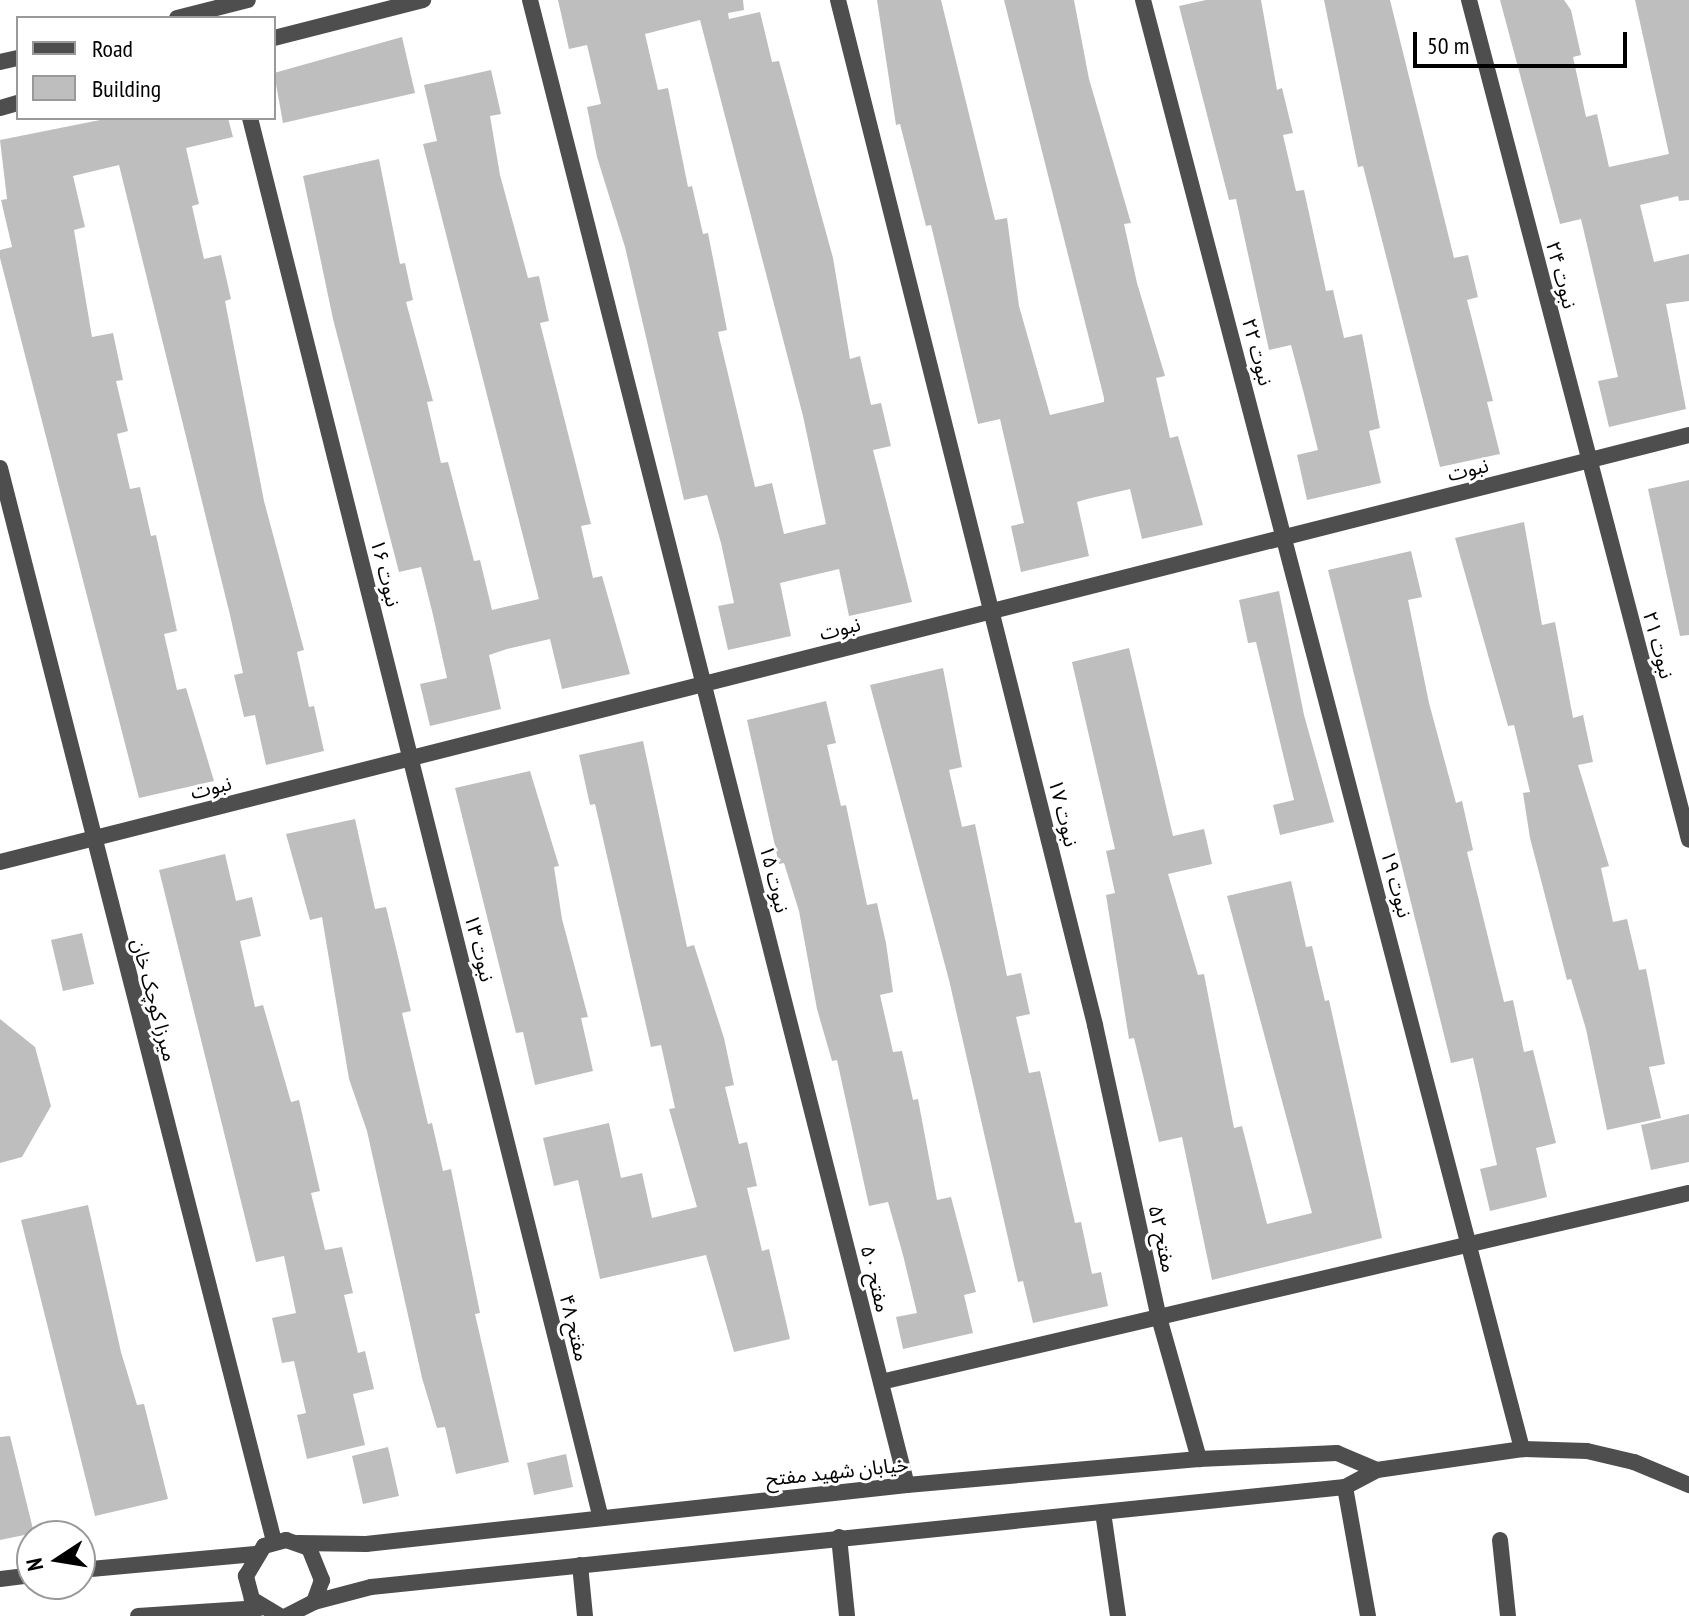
<!DOCTYPE html>
<meta charset="utf-8">
<style>
body{margin:0}
#map{position:relative;width:1689px;height:1616px;overflow:hidden;background:#fff;font-family:"PT Sans Narrow","Noto Sans Arabic",sans-serif}
div>[style]{position:absolute}
[style*='--x']{left:calc(var(--x)*1px);top:calc(var(--y)*1px);width:calc(var(--w)*1px);rotate:calc(var(--a)*1deg)}
.building>*{inset:0;background:#bebebe}
.service>*{height:16px;margin:-8px;padding:0 8px;transform-origin:8px;border-radius:8px;background:#4e4e4e}
.minor>*{height:16px;margin:-8px;padding:0 8px;transform-origin:8px;border-radius:8px;background:#4e4e4e}
.tertiary>*{height:16px;margin:-8px;padding:0 8px;transform-origin:8px;border-radius:8px;background:#4e4e4e}
span{translate:-50% -50%;white-space:nowrap;text-align:center;line-height:1.15;-webkit-text-stroke:6px #fff;paint-order:stroke}
.street-label{font-size:20px;color:#000}
.legend{position:absolute;left:16px;top:16px;width:260px;height:104px;box-sizing:border-box;background:#fff;border:2px solid #999;margin:0;padding:10px 14px;list-style:none;font-size:24px;color:#000}
.legend li{display:flex;align-items:center;gap:16px;height:40px}
.legend b{width:40px;border:2px solid #999}
.north{position:absolute;left:16px;top:1520px;width:80px;height:80px;box-sizing:border-box;background:#fff;border:2px solid #999;border-radius:50%;rotate:258deg;font-size:22px;font-weight:700;line-height:32px;text-align:center;color:#000}
.north::after{content:'';display:block;margin:auto;width:28px;height:36px;background:#000;clip-path:polygon(50% 0,100% 100%,50% 72%,0 100%)}
.scale{position:absolute;left:1413px;top:32px;width:214px;height:36px;box-sizing:border-box;border:4px solid #000;border-top:0;padding-left:10px;font-size:24px;line-height:28px;white-space:nowrap;color:#000;-webkit-text-stroke:6px #fff;paint-order:stroke}
</style>
<div id="map">
<div class="building">
<div style="clip-path:polygon(evenodd,558px 0,743px 0,744px 10px,728px 13px,729px 19px,760px 12px,772px 62px,779px 61px,833px 258px,850px 359px,860px 356px,871px 405px,881px 403px,891px 446px,873px 450px,912px 602px,849px 616px,839px 569px,780px 583px,791px 636px,728px 650px,718px 606px,734px 603px,721px 543px,707px 495px,684px 500px,625px 247px,597px 157px,587px 107px,601px 104px,587px 45px,569px 49px,558px 0,700px 20px,803px 416px,826px 524px,784px 534px,772px 483px,755px 487px,718px 332px,727px 330px,708px 233px,703px 234px,692px 186px,688px 187px,668px 88px,658px 90px,645px 34px,700px 20px)"></div>
<div style="clip-path:polygon(877px 0,941px 0,995px 220px,1007px 218px,1019px 306px,1050px 415px,1104px 402px,1104px 398px,1004px 0,1074px 0,1089px 79px,1131px 223px,1124px 224px,1137px 283px,1165px 376px,1156px 378px,1170px 438px,1178px 436px,1203px 525px,1142px 539px,1130px 489px,1087px 499px,1077px 502px,1089px 556px,1021px 572px,1011px 526px,1024px 523px,1000px 419px,978px 424px,931px 225px,926px 226px,900px 124px,896px 125px)"></div>
<div style="clip-path:polygon(1206px 0,1261px 0,1277px 90px,1282px 88px,1293px 133px,1283px 135px,1296px 191px,1304px 190px,1326px 291px,1333px 290px,1344px 338px,1362px 334px,1380px 428px,1369px 431px,1381px 483px,1307px 500px,1297px 455px,1318px 450px,1304px 394px,1291px 345px,1269px 350px,1236px 199px,1229px 200px,1179px 6px)"></div>
<div style="clip-path:polygon(1324px 0,1390px 0,1454px 258px,1468px 255px,1478px 297px,1467px 300px,1493px 401px,1487px 402px,1500px 454px,1440px 467px,1363px 166px,1358px 167px)"></div>
<div style="clip-path:polygon(1500px 0,1564px 0,1571px 10px,1581px 55px,1573px 57px,1586px 117px,1597px 114px,1609px 167px,1669px 154px,1635px 0,1689px 0,1689px 200px,1679px 201px,1678px 196px,1640px 205px,1654px 262px,1689px 254px,1689px 301px,1666px 304px,1686px 409px,1609px 427px,1598px 381px,1618px 377px,1581px 219px,1560px 224px)"></div>
<div style="clip-path:polygon(402px 37px,415px 93px,283px 123px,274px 73px)"></div>
<div style="clip-path:polygon(491px 70px,501px 114px,490px 116px,500px 175px,528px 278px,539px 276px,549px 321px,540px 323px,591px 524px,581px 526px,593px 578px,602px 576px,630px 674px,562px 689px,550px 639px,507px 649px,489px 655px,501px 709px,430px 726px,420px 684px,447px 678px,433px 615px,421px 567px,399px 572px,333px 319px,303px 176px,379px 159px,400px 264px,405px 263px,413px 300px,406px 302px,433px 401px,427px 402px,441px 463px,448px 462px,474px 561px,480px 560px,492px 610px,539px 599px,423px 144px,437px 141px,424px 85px)"></div>
<div style="clip-path:polygon(110px 118px,228px 118px,233px 137px,186px 148px,199px 204px,192px 206px,204px 259px,221px 255px,231px 299px,225px 301px,264px 501px,304px 650px,297px 652px,309px 707px,314px 706px,324px 751px,266px 765px,255px 715px,244px 717px,234px 675px,243px 673px,230px 615px,119px 165px,73px 176px,85px 227px,74px 230px,92px 337px,113px 333px,123px 380px,116px 381px,128px 431px,117px 434px,130px 489px,140px 487px,151px 536px,156px 535px,177px 631px,164px 634px,177px 690px,186px 688px,214px 781px,139px 798px,0 258px,0 250px,12px 247px,1px 200px,7px 199px,0 140px)"></div>
<div style="clip-path:polygon(1689px 480px,1689px 635px,1680px 636px,1648px 489px)"></div>
<div style="clip-path:polygon(1524px 522px,1542px 625px,1555px 622px,1573px 718px,1583px 715px,1593px 762px,1578px 765px,1609px 866px,1601px 868px,1613px 922px,1627px 919px,1639px 970px,1646px 969px,1665px 1064px,1649px 1067px,1661px 1118px,1607px 1130px,1586px 1029px,1571px 979px,1567px 980px,1530px 838px,1523px 793px,1530px 792px,1514px 725px,1508px 726px,1455px 538px)"></div>
<div style="clip-path:polygon(1411px 551px,1422px 597px,1408px 600px,1429px 703px,1456px 803px,1462px 801px,1473px 850px,1467px 852px,1504px 1002px,1513px 1000px,1524px 1052px,1533px 1050px,1556px 1143px,1536px 1148px,1547px 1197px,1490px 1211px,1480px 1169px,1497px 1165px,1473px 1058px,1451px 1063px,1328px 570px)"></div>
<div style="clip-path:polygon(1279px 591px,1304px 715px,1334px 822px,1280px 835px,1273px 805px,1294px 800px,1256px 642px,1248px 643px,1239px 600px)"></div>
<div style="clip-path:polygon(1129px 648px,1173px 836px,1204px 829px,1212px 864px,1168px 874px,1198px 975px,1204px 974px,1234px 1128px,1242px 1126px,1267px 1224px,1312px 1213px,1227px 896px,1291px 881px,1306px 947px,1312px 946px,1325px 1001px,1329px 1000px,1382px 1238px,1212px 1280px,1182px 1137px,1159px 1142px,1134px 1038px,1129px 1039px,1106px 895px,1115px 893px,1106px 851px,1115px 849px,1072px 662px)"></div>
<div style="clip-path:polygon(943px 668px,962px 767px,949px 770px,962px 827px,975px 824px,1007px 976px,1021px 973px,1030px 1014px,1016px 1017px,1029px 1073px,1040px 1071px,1075px 1223px,1081px 1222px,1092px 1274px,1101px 1272px,1108px 1306px,1033px 1323px,1023px 1281px,1018px 1282px,949px 980px,870px 685px)"></div>
<div style="clip-path:polygon(826px 701px,836px 743px,827px 745px,841px 806px,846px 805px,867px 905px,877px 903px,886px 943px,893px 992px,880px 995px,893px 1052px,902px 1051px,913px 1100px,918px 1099px,937px 1200px,951px 1197px,976px 1292px,964px 1295px,973px 1333px,903px 1349px,896px 1317px,917px 1313px,903px 1255px,888px 1202px,869px 1206px,837px 1060px,832px 1061px,817px 1009px,799px 911px,784px 863px,779px 864px,747px 720px)"></div>
<div style="clip-path:polygon(643px 741px,687px 947px,694px 945px,724px 1038px,734px 1085px,725px 1087px,739px 1144px,747px 1142px,757px 1186px,747px 1188px,762px 1251px,769px 1249px,790px 1339px,734px 1352px,706px 1255px,600px 1279px,578px 1180px,554px 1186px,543px 1138px,609px 1123px,621px 1178px,642px 1173px,652px 1218px,697px 1207px,669px 1109px,675px 1108px,661px 1045px,651px 1047px,595px 804px,590px 805px,579px 755px)"></div>
<div style="clip-path:polygon(530px 771px,559px 866px,554px 867px,562px 919px,588px 1017px,581px 1018px,593px 1071px,535px 1085px,523px 1032px,516px 1033px,455px 788px)"></div>
<div style="clip-path:polygon(355px 819px,375px 909px,386px 907px,400px 965px,411px 1011px,402px 1013px,428px 1124px,432px 1123px,443px 1171px,451px 1169px,480px 1313px,475px 1314px,509px 1462px,456px 1474px,445px 1427px,437px 1428px,422px 1378px,367px 1131px,349px 1079px,322px 917px,310px 920px,286px 834px)"></div>
<div style="clip-path:polygon(225px 854px,236px 901px,252px 897px,261px 936px,240px 941px,255px 1007px,263px 1005px,291px 1102px,299px 1100px,320px 1191px,311px 1193px,325px 1250px,342px 1247px,353px 1293px,344px 1295px,358px 1353px,365px 1351px,374px 1389px,353px 1394px,365px 1445px,307px 1459px,297px 1415px,306px 1413px,294px 1361px,282px 1363px,272px 1318px,296px 1313px,284px 1256px,256px 1262px,159px 870px)"></div>
<div style="clip-path:polygon(82px 933px,94px 984px,63px 991px,51px 940px)"></div>
<div style="clip-path:polygon(0 1019px,35px 1047px,51px 1106px,22px 1157px,0 1163px)"></div>
<div style="clip-path:polygon(1689px 1114px,1689px 1162px,1651px 1170px,1641px 1125px)"></div>
<div style="clip-path:polygon(88px 1205px,121px 1352px,137px 1405px,144px 1404px,168px 1499px,95px 1516px,21px 1220px)"></div>
<div style="clip-path:polygon(10px 1436px,34px 1533px,0 1540px,0 1437px)"></div>
<div style="clip-path:polygon(388px 1447px,399px 1496px,363px 1504px,352px 1456px)"></div>
<div style="clip-path:polygon(566px 1454px,573px 1487px,534px 1495px,527px 1463px)"></div>
</div>
<div class="service">
<div style="--x:881;--y:1382;--w:830;--a:-13.17"></div>
</div>
<div class="minor">
<div style="--x:530;--y:0;--w:1532;--a:75.76"></div>
<div style="--x:838;--y:0;--w:1057;--a:75.92"></div>
<div style="--x:1095;--y:1025;--w:296;--a:77.7"></div>
<div style="--x:1158;--y:1314;--w:151;--a:74.2"></div>
<div style="--x:1143;--y:0;--w:1498;--a:75.34"></div>
<div style="--x:1469;--y:0;--w:868;--a:75.32"></div>
<div style="--x:250;--y:118;--w:1443;--a:75.93"></div>
<div style="--x:1345;--y:1487;--w:131;--a:79.9"></div>
<div style="--x:1103;--y:1512;--w:105;--a:81.8"></div>
<div style="--x:839;--y:1537;--w:79;--a:84.2"></div>
<div style="--x:1500;--y:1540;--w:76;--a:84"></div>
<div style="--x:580;--y:1565;--w:51;--a:84.4"></div>
</div>
<div class="tertiary">
<div style="--x:177;--y:18;--w:73;--a:-14.2"></div>
<div style="--x:274;--y:38;--w:154;--a:-14.3"></div>
<div style="--x:0;--y:62;--w:18;--a:-13"></div>
<div style="--x:0;--y:108;--w:19;--a:-16"></div>
<div style="--x:0;--y:468;--w:1107;--a:75.68"></div>
<div style="--x:0;--y:862;--w:1742;--a:-14.19"></div>
<div style="--x:298;--y:1543;--w:68;--a:0.8"></div>
<div style="--x:366;--y:1544;--w:544;--a:-6.22"></div>
<div style="--x:907;--y:1485;--w:293;--a:-5.1"></div>
<div style="--x:1199;--y:1459;--w:138;--a:-2.5"></div>
<div style="--x:1337;--y:1453;--w:43;--a:23"></div>
<div style="--x:80;--y:1570;--w:176;--a:-5.2"></div>
<div style="--x:0;--y:1579;--w:32;--a:-7"></div>
<div style="--x:314;--y:1602;--w:59;--a:-14.7"></div>
<div style="--x:371;--y:1587;--w:979;--a:-5.86"></div>
<div style="--x:1345;--y:1487;--w:36;--a:-28"></div>
<div style="--x:1377;--y:1470;--w:147;--a:-8.2"></div>
<div style="--x:1522;--y:1449;--w:65;--a:1.8"></div>
<div style="--x:1587;--y:1451;--w:48;--a:13.2"></div>
<div style="--x:1634;--y:1462;--w:60;--a:22.7"></div>
<div style="--x:138;--y:1616;--w:122;--a:-3.8"></div>
<div style="--x:280;--y:1616;--w:33;--a:-149"></div>
<div style="--x:252;--y:1599;--w:24;--a:-105"></div>
<div style="--x:246;--y:1576;--w:35;--a:-59"></div>
<div style="--x:264;--y:1546;--w:23;--a:-15"></div>
<div style="--x:286;--y:1540;--w:24;--a:19"></div>
<div style="--x:309;--y:1548;--w:35;--a:68"></div>
<div style="--x:322;--y:1580;--w:23;--a:110"></div>
<div style="--x:314;--y:1602;--w:31;--a:153"></div>
</div>
<div class="street-label">
<span style="left:1561px;top:275px;rotate:75deg">نبوت ۲۴</span>
<span style="left:1257px;top:352px;rotate:75deg">نبوت ۲۲</span>
<span style="left:1468px;top:470px;rotate:-14deg">نبوت</span>
<span style="left:385px;top:573px;rotate:76deg">نبوت ۱۶</span>
<span style="left:840px;top:629px;rotate:-14deg">نبوت</span>
<span style="left:1658px;top:645px;rotate:75deg">نبوت ۲۱</span>
<span style="left:211px;top:788px;rotate:-14deg">نبوت</span>
<span style="left:1063px;top:813px;rotate:76deg">نبوت ۱۷</span>
<span style="left:774px;top:879px;rotate:76deg">نبوت ۱۵</span>
<span style="left:1396px;top:884px;rotate:75deg">نبوت ۱۹</span>
<span style="left:479px;top:948px;rotate:76deg">نبوت ۱۳</span>
<span style="left:154px;top:1000px;rotate:75deg">میرزا کوچک خان</span>
<span style="left:1162px;top:1239px;rotate:78deg">مفتح ۵۲</span>
<span style="left:875px;top:1279px;rotate:76deg">مفتح ۵۰</span>
<span style="left:574px;top:1328px;rotate:76deg">مفتح ۴۸</span>
<span style="left:837px;top:1472px;rotate:-6deg">خیابان شهید مفتح</span>
</div>
<ul class="legend">
<li><b style="height:10px;background:#4e4e4e"></b>Road</li>
<li><b style="height:22px;background:#bebebe"></b>Building</li>
</ul>
<div class="north">N</div>
<div class="scale">50 m</div>
</div>
